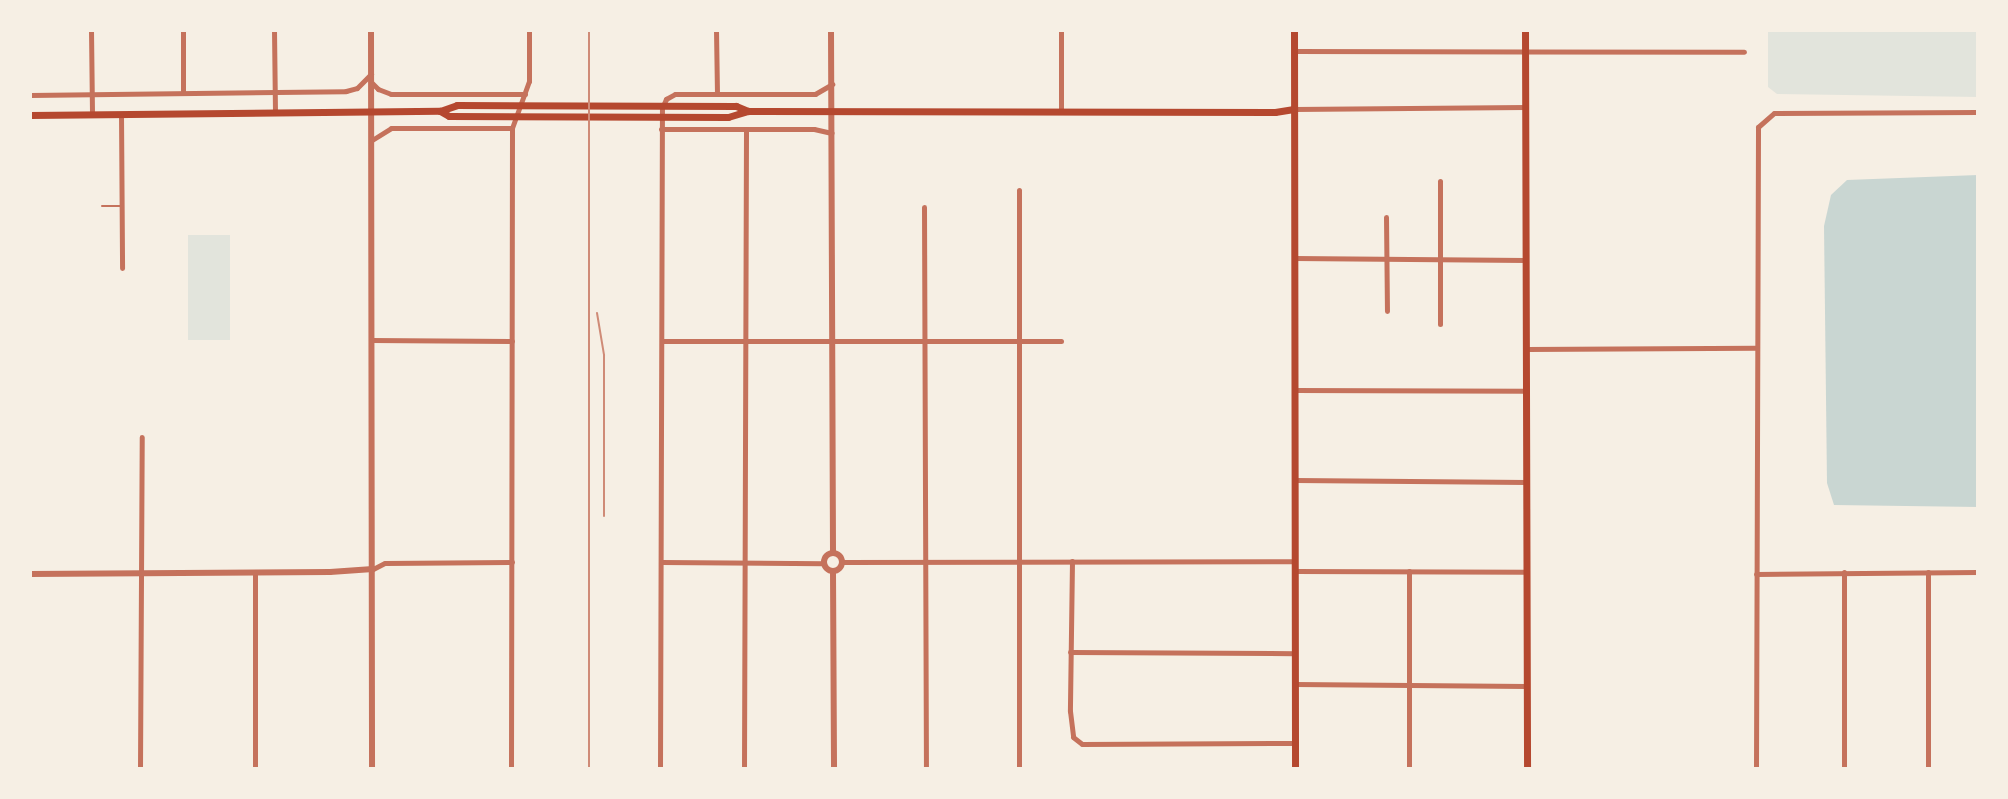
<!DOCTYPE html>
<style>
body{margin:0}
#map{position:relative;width:2008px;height:799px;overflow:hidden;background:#f6efe4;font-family:"Work Sans",sans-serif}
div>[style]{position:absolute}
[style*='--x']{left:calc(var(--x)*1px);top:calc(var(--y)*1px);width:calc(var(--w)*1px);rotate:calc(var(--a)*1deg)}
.green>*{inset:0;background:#e2e4dc}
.water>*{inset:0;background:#c9d6d2}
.service>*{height:2px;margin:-1px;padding:0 1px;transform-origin:1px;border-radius:1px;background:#c5725c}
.minor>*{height:5px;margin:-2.5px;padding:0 2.5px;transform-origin:2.5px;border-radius:2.5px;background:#c5725c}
.tertiary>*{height:6px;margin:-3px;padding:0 3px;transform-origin:3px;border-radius:3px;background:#c5725c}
.tertiary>.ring{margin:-3px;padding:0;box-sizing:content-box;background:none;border:6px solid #c5725c;border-radius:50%}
.secondary>*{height:7px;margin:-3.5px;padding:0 3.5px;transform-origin:3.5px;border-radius:3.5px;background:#b5482f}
.primary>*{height:7px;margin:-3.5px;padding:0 3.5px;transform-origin:3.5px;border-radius:3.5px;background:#b5482f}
.rail>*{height:2px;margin:-1px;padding:0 1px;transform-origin:1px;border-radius:1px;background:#cf8b77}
span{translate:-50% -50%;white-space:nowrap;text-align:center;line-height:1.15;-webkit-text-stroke:6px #f6efe4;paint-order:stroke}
.frame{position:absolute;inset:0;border:32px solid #f6efe4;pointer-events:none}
</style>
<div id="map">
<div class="green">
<div style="clip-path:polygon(1768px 30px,1978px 30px,1978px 97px,1777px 94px,1768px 87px)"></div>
<div style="clip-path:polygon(188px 235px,230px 235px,230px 340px,188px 340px)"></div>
</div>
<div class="water">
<div style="clip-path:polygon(1978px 175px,1978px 507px,1834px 505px,1827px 483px,1824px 226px,1831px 195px,1847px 180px)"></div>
</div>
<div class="service">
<div style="--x:102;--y:206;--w:18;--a:0"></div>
</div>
<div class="minor">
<div style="--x:91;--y:30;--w:84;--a:89.3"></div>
<div style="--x:183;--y:30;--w:63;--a:90"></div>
<div style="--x:274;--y:30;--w:82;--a:89.3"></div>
<div style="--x:716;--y:30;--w:62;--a:89.1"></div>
<div style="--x:1061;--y:30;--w:82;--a:90"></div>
<div style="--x:1295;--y:51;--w:449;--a:0.1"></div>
<div style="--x:371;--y:82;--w:10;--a:45"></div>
<div style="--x:378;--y:89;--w:14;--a:21"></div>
<div style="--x:391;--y:94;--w:134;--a:0"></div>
<div style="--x:30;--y:95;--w:316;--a:-0.7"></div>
<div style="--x:346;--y:91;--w:11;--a:-15"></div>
<div style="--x:357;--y:88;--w:20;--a:-45"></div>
<div style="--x:1294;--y:109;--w:231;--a:-0.5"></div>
<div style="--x:121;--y:114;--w:154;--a:89.6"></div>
<div style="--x:661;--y:129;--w:153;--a:0"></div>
<div style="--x:814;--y:129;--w:18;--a:13"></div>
<div style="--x:372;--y:140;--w:22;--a:-32"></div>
<div style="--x:391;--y:128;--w:121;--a:0"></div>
<div style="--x:924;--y:207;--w:562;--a:89.8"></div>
<div style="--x:1386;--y:217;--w:94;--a:89.4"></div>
<div style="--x:1294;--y:258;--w:231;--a:0.5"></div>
<div style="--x:1440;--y:324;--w:143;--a:-90"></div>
<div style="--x:371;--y:340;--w:141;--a:0.4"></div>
<div style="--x:662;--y:341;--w:399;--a:0"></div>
<div style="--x:1527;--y:349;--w:229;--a:-0.3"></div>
<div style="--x:1295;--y:390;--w:231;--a:0.2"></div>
<div style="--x:1295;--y:480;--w:231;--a:0.5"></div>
<div style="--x:1072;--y:561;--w:150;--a:90.8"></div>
<div style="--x:1070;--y:711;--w:26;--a:83"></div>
<div style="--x:1073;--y:737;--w:11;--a:38"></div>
<div style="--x:1082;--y:744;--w:213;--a:-0.3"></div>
<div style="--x:661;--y:562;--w:163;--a:0.4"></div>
<div style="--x:843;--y:562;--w:452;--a:-0.1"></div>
<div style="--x:373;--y:569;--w:13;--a:-27"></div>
<div style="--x:385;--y:563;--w:127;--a:-0.5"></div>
<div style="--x:1295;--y:571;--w:232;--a:0.2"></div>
<div style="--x:1844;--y:572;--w:197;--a:90"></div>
<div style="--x:1928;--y:572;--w:197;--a:90"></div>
<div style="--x:1756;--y:574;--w:222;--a:-0.5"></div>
<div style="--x:1070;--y:652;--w:225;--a:0.3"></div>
<div style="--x:1295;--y:684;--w:232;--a:0.5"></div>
<div style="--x:140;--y:769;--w:332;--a:-89.7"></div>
<div style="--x:255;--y:769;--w:196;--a:-90"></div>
<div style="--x:511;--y:769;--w:641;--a:-89.91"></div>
<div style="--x:512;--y:128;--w:50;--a:-70.1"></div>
<div style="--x:529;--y:81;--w:51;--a:-90"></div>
<div style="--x:660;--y:769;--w:661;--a:-89.83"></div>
<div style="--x:662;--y:108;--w:10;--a:-66"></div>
<div style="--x:666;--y:99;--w:10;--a:-29"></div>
<div style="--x:675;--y:94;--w:140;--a:0"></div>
<div style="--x:815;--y:94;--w:20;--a:-30"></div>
<div style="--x:744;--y:769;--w:640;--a:-89.82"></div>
<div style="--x:1019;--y:769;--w:579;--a:-90"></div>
<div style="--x:1409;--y:769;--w:198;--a:-90"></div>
<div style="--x:1756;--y:769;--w:642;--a:-89.82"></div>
<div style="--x:1758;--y:127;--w:21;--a:-41"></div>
<div style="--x:1774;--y:113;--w:204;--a:-0.3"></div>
</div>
<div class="tertiary">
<div style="--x:371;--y:30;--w:739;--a:89.92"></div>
<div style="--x:831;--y:30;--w:523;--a:89.78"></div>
<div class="ring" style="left:824px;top:553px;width:12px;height:12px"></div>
<div style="--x:833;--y:572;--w:197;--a:89.7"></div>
<div style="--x:30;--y:574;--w:300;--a:-0.4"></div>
<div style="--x:330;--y:572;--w:43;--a:-4"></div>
</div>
<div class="secondary">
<div style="--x:440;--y:111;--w:18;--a:-19"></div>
<div style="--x:457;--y:105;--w:279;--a:0.2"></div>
<div style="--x:736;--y:106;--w:13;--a:23"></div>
<div style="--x:748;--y:111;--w:527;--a:0.11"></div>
<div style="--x:1275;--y:112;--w:19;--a:-9"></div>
<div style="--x:30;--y:115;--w:410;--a:-0.6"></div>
<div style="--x:440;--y:111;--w:10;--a:29"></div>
<div style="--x:449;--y:116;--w:279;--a:0.2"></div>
<div style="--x:728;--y:117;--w:21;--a:-17"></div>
</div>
<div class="primary">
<div style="--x:1294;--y:30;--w:739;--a:89.92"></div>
<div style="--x:1525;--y:30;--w:739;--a:89.84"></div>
</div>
<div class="rail">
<div style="--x:597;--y:313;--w:43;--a:80.5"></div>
<div style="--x:604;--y:355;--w:161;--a:90"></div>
<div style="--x:589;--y:769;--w:739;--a:-90"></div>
</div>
<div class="frame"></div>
</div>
